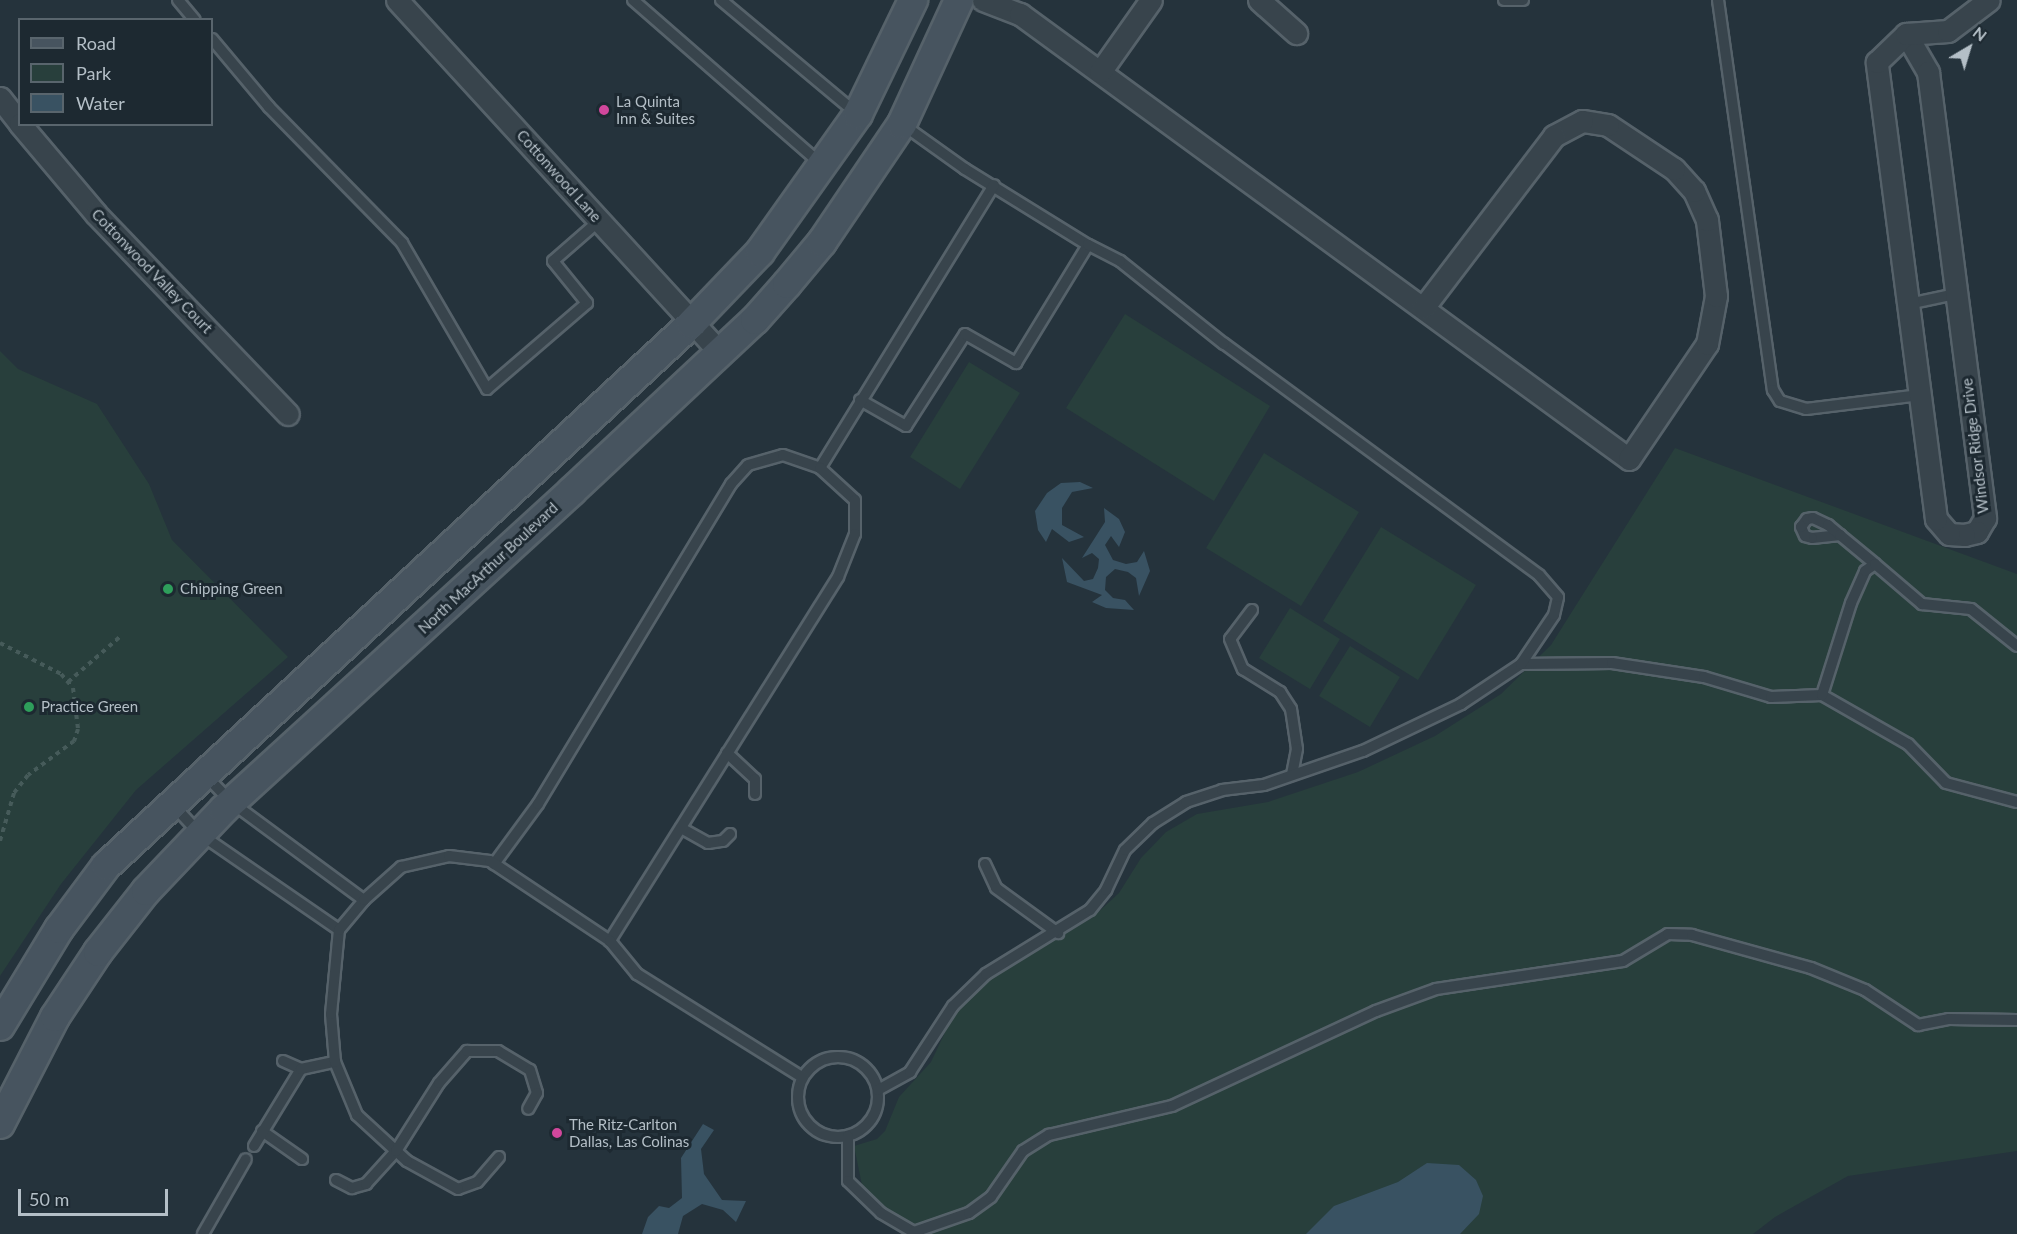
<!DOCTYPE html>
<style>
body{margin:0}
#map{position:relative;width:2017px;height:1234px;overflow:hidden;background:#25333c;font-family:Lato,sans-serif}
div>[style]{position:absolute}
[style*='--x']{left:calc(var(--x)*1px);top:calc(var(--y)*1px);width:calc(var(--w)*1px);rotate:calc(var(--a)*1deg)}
.green>*{inset:0;background:#283f3c}
.water>*{inset:0;background:#395262}
.path>*{height:4px;margin-top:-2px;transform-origin:0;background:repeating-linear-gradient(90deg,#465b5a 0 4.5px,transparent 0 9px)}
.roads{filter:drop-shadow(2px 0 #56626a) drop-shadow(-2px 0 #56626a) drop-shadow(0 2px #56626a) drop-shadow(0 -2px #56626a)}
.service>*{height:10px;margin:-5px;padding:0 5px;transform-origin:5px;border-radius:5px;background:#38444c}
.service>.ring{margin:-5px;padding:0;box-sizing:content-box;background:none;border:10px solid #38444c;border-radius:50%}
.minor>*{height:21px;margin:-10.5px;padding:0 10.5px;transform-origin:10.5px;border-radius:10.5px;background:#38444c}
.secondary>*{height:28px;margin:-14px;padding:0 14px;transform-origin:14px;border-radius:14px;background:#47545f}
.dots>*{width:16px;height:16px;translate:-50% -50%;box-sizing:border-box;border:3px solid #1d2931;border-radius:50%}
span{translate:-50% -50%;white-space:nowrap;text-align:center;line-height:1.15;-webkit-text-stroke:6px #1d2931;paint-order:stroke}
.poi-label{font-size:15px;color:#b4bfc7}
.left{translate:0 -50%;text-align:left}
.street-label{font-size:15px;color:#b4bfc7}
.legend{position:absolute;left:18px;top:18px;width:195px;height:108px;box-sizing:border-box;background:#1d2931;border:2px solid #59656d;margin:0;padding:8px 10px;list-style:none;font-size:18px;color:#b4bfc7}
.legend li{display:flex;align-items:center;gap:12px;height:30px}
.legend b{width:30px;border:2px solid #59656d}
.north{position:absolute;left:1939px;top:18px;width:60px;height:60px;-webkit-text-stroke:4px #1d2931;paint-order:stroke;rotate:38deg;font-size:16px;font-weight:700;line-height:24px;text-align:center;color:#b4bfc7}
.north::after{content:'';display:block;margin:auto;width:21px;height:27px;background:#b4bfc7;clip-path:polygon(50% 0,100% 100%,50% 72%,0 100%)}
.scale{position:absolute;left:18px;top:1189px;width:150px;height:27px;box-sizing:border-box;border:3px solid #b4bfc7;border-top:0;padding-left:8px;font-size:18px;line-height:21px;white-space:nowrap;color:#b4bfc7;-webkit-text-stroke:4px #1d2931;paint-order:stroke}
</style>
<div id="map">
<div class="green">
<div style="clip-path:polygon(1125px 314px,1270px 406px,1214px 501px,1066px 408px)"></div>
<div style="clip-path:polygon(0 351px,18px 369px,97px 404px,149px 484px,172px 540px,288px 657px,136px 790px,61px 884px,0 976px)"></div>
<div style="clip-path:polygon(969px 362px,1020px 393px,960px 489px,910px 457px)"></div>
<div style="clip-path:polygon(1675px 448px,2017px 574px,2017px 1151px,1848px 1176px,1775px 1217px,1753px 1234px,928px 1234px,883px 1211px,863px 1190px,854px 1146px,877px 1139px,885px 1131px,899px 1097px,931px 1062px,957px 1007px,980px 986px,1093px 917px,1119px 893px,1141px 858px,1166px 832px,1197px 814px,1268px 802px,1358px 772px,1435px 736px,1501px 694px,1551px 645px)"></div>
<div style="clip-path:polygon(1264px 453px,1359px 512px,1301px 606px,1206px 548px)"></div>
<div style="clip-path:polygon(1381px 527px,1476px 585px,1418px 680px,1323px 621px)"></div>
<div style="clip-path:polygon(1290px 608px,1340px 639px,1310px 689px,1259px 658px)"></div>
<div style="clip-path:polygon(1350px 646px,1400px 677px,1370px 727px,1319px 696px)"></div>
</div>
<div class="water">
<div style="clip-path:polygon(1080px 482px,1093px 488px,1072px 492px,1062px 508px,1062px 525px,1084px 537px,1069px 542px,1052px 529px,1046px 542px,1038px 530px,1035px 511px,1047px 493px,1061px 483px)"></div>
<div style="clip-path:polygon(1104px 508px,1119px 519px,1125px 532px,1119px 547px,1111px 536px,1105px 545px,1113px 560px,1126px 564px,1137px 562px,1144px 551px,1150px 571px,1139px 596px,1136px 578px,1128px 572px,1115px 569px,1106px 577px,1105px 590px,1113px 598px,1125px 600px,1134px 610px,1106px 608px,1092px 602px,1102px 595px,1067px 582px,1062px 558px,1084px 581px,1093px 579px,1098px 568px,1099px 559px,1092px 553px,1082px 558px,1105px 522px)"></div>
<div style="clip-path:polygon(703px 1124px,714px 1130px,701px 1149px,704px 1174px,722px 1200px,746px 1201px,736px 1222px,723px 1210px,702px 1204px,683px 1216px,678px 1234px,642px 1234px,648px 1217px,659px 1206px,669px 1208px,682px 1198px,681px 1158px)"></div>
<div style="clip-path:polygon(1427px 1163px,1459px 1165px,1476px 1180px,1483px 1196px,1479px 1214px,1460px 1234px,1306px 1234px,1334px 1206px,1398px 1182px)"></div>
</div>
<div class="path">
<div style="--x:0;--y:643;--w:68;--a:26.9"></div>
<div style="--x:61;--y:674;--w:18;--a:49"></div>
<div style="--x:73;--y:688;--w:41;--a:83"></div>
<div style="--x:78;--y:729;--w:13;--a:108"></div>
<div style="--x:74;--y:741;--w:57;--a:143.5"></div>
<div style="--x:28;--y:775;--w:23;--a:128"></div>
<div style="--x:14;--y:793;--w:50;--a:106.3"></div>
<div style="--x:68;--y:682;--w:70;--a:-41"></div>
</div>
<div class="roads">
<div class="service">
<div style="--x:178;--y:0;--w:26;--a:50"></div>
<div style="--x:633;--y:0;--w:248;--a:41.1"></div>
<div style="--x:721;--y:0;--w:176;--a:39.9"></div>
<div style="--x:1504;--y:0;--w:19;--a:0"></div>
<div style="--x:1718;--y:0;--w:394;--a:82"></div>
<div style="--x:1773;--y:390;--w:13;--a:58"></div>
<div style="--x:1780;--y:401;--w:27;--a:17"></div>
<div style="--x:1806;--y:409;--w:115;--a:-7"></div>
<div style="--x:212;--y:39;--w:89;--a:50"></div>
<div style="--x:269;--y:107;--w:190;--a:45.6"></div>
<div style="--x:402;--y:243;--w:169;--a:59.8"></div>
<div style="--x:487;--y:389;--w:132;--a:-40.7"></div>
<div style="--x:587;--y:303;--w:54;--a:-129"></div>
<div style="--x:553;--y:261;--w:62;--a:-41.1"></div>
<div style="--x:1908;--y:304;--w:49;--a:-11.8"></div>
<div style="--x:860;--y:400;--w:53;--a:29.5"></div>
<div style="--x:906;--y:426;--w:109;--a:-57.3"></div>
<div style="--x:965;--y:334;--w:59;--a:29.6"></div>
<div style="--x:1016;--y:363;--w:138;--a:-58.6"></div>
<div style="--x:1088;--y:245;--w:145;--a:-148.3"></div>
<div style="--x:965;--y:169;--w:77;--a:-144.5"></div>
<div style="--x:820;--y:468;--w:332;--a:-58.4"></div>
<div style="--x:1840;--y:535;--w:28;--a:174"></div>
<div style="--x:1812;--y:538;--w:7;--a:-164"></div>
<div style="--x:1805;--y:536;--w:10;--a:-114"></div>
<div style="--x:1801;--y:527;--w:10;--a:-53"></div>
<div style="--x:1807;--y:519;--w:6;--a:-9"></div>
<div style="--x:1813;--y:518;--w:17;--a:25"></div>
<div style="--x:1828;--y:525;--w:16;--a:40"></div>
<div style="--x:1840;--y:535;--w:45;--a:39.6"></div>
<div style="--x:1252;--y:610;--w:36;--a:127"></div>
<div style="--x:1230;--y:639;--w:33;--a:67"></div>
<div style="--x:1243;--y:669;--w:44;--a:31.9"></div>
<div style="--x:1280;--y:692;--w:20;--a:57"></div>
<div style="--x:1291;--y:709;--w:40;--a:81.5"></div>
<div style="--x:1297;--y:749;--w:26;--a:101"></div>
<div style="--x:1521;--y:664;--w:91;--a:-0.6"></div>
<div style="--x:1612;--y:663;--w:93;--a:8.7"></div>
<div style="--x:1704;--y:677;--w:70;--a:16.6"></div>
<div style="--x:1771;--y:697;--w:51;--a:-2.2"></div>
<div style="--x:1822;--y:695;--w:99;--a:29.7"></div>
<div style="--x:1908;--y:744;--w:54;--a:45.7"></div>
<div style="--x:1946;--y:783;--w:73;--a:15"></div>
<div style="--x:1822;--y:695;--w:96;--a:-72.5"></div>
<div style="--x:1851;--y:603;--w:35;--a:-66"></div>
<div style="--x:1865;--y:571;--w:12;--a:-35"></div>
<div style="--x:1875;--y:564;--w:62;--a:40.4"></div>
<div style="--x:1922;--y:604;--w:49;--a:5.8"></div>
<div style="--x:1971;--y:609;--w:59;--a:38.8"></div>
<div style="--x:727;--y:753;--w:38;--a:43"></div>
<div style="--x:755;--y:779;--w:15;--a:90"></div>
<div style="--x:206;--y:776;--w:36;--a:46"></div>
<div style="--x:231;--y:802;--w:165;--a:36.4"></div>
<div style="--x:174;--y:806;--w:38;--a:47"></div>
<div style="--x:200;--y:834;--w:169;--a:34.6"></div>
<div style="--x:681;--y:828;--w:31;--a:29"></div>
<div style="--x:708;--y:843;--w:15;--a:-8"></div>
<div style="--x:723;--y:841;--w:10;--a:-45"></div>
<div style="--x:494;--y:864;--w:74;--a:-53.7"></div>
<div style="--x:538;--y:804;--w:374;--a:-58.9"></div>
<div style="--x:731;--y:484;--w:25;--a:-48"></div>
<div style="--x:748;--y:465;--w:36;--a:-16"></div>
<div style="--x:783;--y:455;--w:39;--a:19"></div>
<div style="--x:820;--y:468;--w:47;--a:42.4"></div>
<div style="--x:855;--y:500;--w:34;--a:90"></div>
<div style="--x:855;--y:534;--w:46;--a:111.6"></div>
<div style="--x:838;--y:577;--w:430;--a:122.1"></div>
<div style="--x:985;--y:864;--w:26;--a:65"></div>
<div style="--x:996;--y:888;--w:77;--a:36"></div>
<div class="ring" style="left:798px;top:1057px;width:70px;height:70px"></div>
<div style="--x:283;--y:1061;--w:20;--a:24"></div>
<div style="--x:878;--y:1090;--w:37;--a:-29"></div>
<div style="--x:910;--y:1072;--w:79;--a:-56.9"></div>
<div style="--x:953;--y:1006;--w:46;--a:-44.1"></div>
<div style="--x:986;--y:974;--w:122;--a:-31.6"></div>
<div style="--x:1090;--y:910;--w:26;--a:-51"></div>
<div style="--x:1106;--y:890;--w:44;--a:-64.6"></div>
<div style="--x:1125;--y:850;--w:39;--a:-44"></div>
<div style="--x:1153;--y:823;--w:39;--a:-32"></div>
<div style="--x:1186;--y:802;--w:38;--a:-18"></div>
<div style="--x:1222;--y:790;--w:42;--a:-6.8"></div>
<div style="--x:1264;--y:785;--w:105;--a:-19"></div>
<div style="--x:1363;--y:751;--w:109;--a:-25.6"></div>
<div style="--x:1461;--y:704;--w:72;--a:-33.7"></div>
<div style="--x:1521;--y:664;--w:59;--a:-56"></div>
<div style="--x:1554;--y:615;--w:18;--a:-77"></div>
<div style="--x:1558;--y:597;--w:29;--a:-131"></div>
<div style="--x:1539;--y:575;--w:391;--a:-143.7"></div>
<div style="--x:1224;--y:344;--w:133;--a:-141.4"></div>
<div style="--x:1120;--y:261;--w:36;--a:-153"></div>
<div style="--x:262;--y:1131;--w:49;--a:35"></div>
<div style="--x:848;--y:1136;--w:45;--a:90"></div>
<div style="--x:848;--y:1181;--w:46;--a:44.1"></div>
<div style="--x:881;--y:1213;--w:42;--a:30.3"></div>
<div style="--x:254;--y:1146;--w:90;--a:-58.6"></div>
<div style="--x:301;--y:1069;--w:35;--a:-12"></div>
<div style="--x:499;--y:1157;--w:33;--a:131"></div>
<div style="--x:477;--y:1182;--w:20;--a:160"></div>
<div style="--x:458;--y:1189;--w:58;--a:-151.2"></div>
<div style="--x:407;--y:1161;--w:68;--a:-137.4"></div>
<div style="--x:357;--y:1115;--w:57;--a:-112.5"></div>
<div style="--x:335;--y:1062;--w:48;--a:-94.8"></div>
<div style="--x:331;--y:1014;--w:84;--a:-84.6"></div>
<div style="--x:339;--y:930;--w:39;--a:-50"></div>
<div style="--x:364;--y:900;--w:50;--a:-41.7"></div>
<div style="--x:401;--y:867;--w:49;--a:-12.9"></div>
<div style="--x:449;--y:856;--w:41;--a:7"></div>
<div style="--x:490;--y:861;--w:144;--a:33.7"></div>
<div style="--x:610;--y:941;--w:43;--a:50.7"></div>
<div style="--x:637;--y:974;--w:195;--a:32"></div>
<div style="--x:336;--y:1180;--w:18;--a:27"></div>
<div style="--x:352;--y:1188;--w:15;--a:-16"></div>
<div style="--x:366;--y:1184;--w:45;--a:-47.7"></div>
<div style="--x:396;--y:1151;--w:80;--a:-57.7"></div>
<div style="--x:439;--y:1083;--w:43;--a:-48.8"></div>
<div style="--x:467;--y:1051;--w:31;--a:0"></div>
<div style="--x:498;--y:1051;--w:37;--a:31"></div>
<div style="--x:530;--y:1070;--w:24;--a:73"></div>
<div style="--x:537;--y:1093;--w:18;--a:119"></div>
<div style="--x:914;--y:1232;--w:58;--a:-19.1"></div>
<div style="--x:969;--y:1213;--w:27;--a:-36"></div>
<div style="--x:991;--y:1197;--w:56;--a:-55.2"></div>
<div style="--x:1023;--y:1151;--w:31;--a:-32"></div>
<div style="--x:1049;--y:1135;--w:126;--a:-13.3"></div>
<div style="--x:1172;--y:1106;--w:225;--a:-25"></div>
<div style="--x:1376;--y:1011;--w:64;--a:-20.1"></div>
<div style="--x:1436;--y:989;--w:189;--a:-8.5"></div>
<div style="--x:1623;--y:961;--w:52;--a:-31"></div>
<div style="--x:1668;--y:934;--w:24;--a:2"></div>
<div style="--x:1692;--y:935;--w:123;--a:15.5"></div>
<div style="--x:1811;--y:968;--w:58;--a:22.2"></div>
<div style="--x:1865;--y:990;--w:64;--a:33.4"></div>
<div style="--x:1918;--y:1025;--w:32;--a:-11"></div>
<div style="--x:1949;--y:1019;--w:68;--a:0.8"></div>
<div style="--x:203;--y:1234;--w:86;--a:-60.2"></div>
</div>
<div class="minor">
<div style="--x:397;--y:0;--w:478;--a:47.5"></div>
<div style="--x:983;--y:0;--w:40;--a:21"></div>
<div style="--x:1020;--y:14;--w:754;--a:36.16"></div>
<div style="--x:1629;--y:459;--w:139;--a:-55.9"></div>
<div style="--x:1707;--y:344;--w:49;--a:-79.4"></div>
<div style="--x:1716;--y:296;--w:77;--a:-96.8"></div>
<div style="--x:1707;--y:220;--w:32;--a:-114"></div>
<div style="--x:1694;--y:191;--w:30;--a:-132"></div>
<div style="--x:1674;--y:169;--w:79;--a:-146.3"></div>
<div style="--x:1608;--y:125;--w:26;--a:-171"></div>
<div style="--x:1582;--y:121;--w:32;--a:152"></div>
<div style="--x:1554;--y:136;--w:216;--a:127.3"></div>
<div style="--x:1259;--y:0;--w:50;--a:41.7"></div>
<div style="--x:1906;--y:34;--w:44;--a:59.9"></div>
<div style="--x:1928;--y:72;--w:450;--a:82.7"></div>
<div style="--x:1985;--y:518;--w:16;--a:120"></div>
<div style="--x:1977;--y:532;--w:13;--a:167"></div>
<div style="--x:1964;--y:535;--w:15;--a:-176"></div>
<div style="--x:1949;--y:534;--w:20;--a:-131"></div>
<div style="--x:1936;--y:519;--w:461;--a:-97.4"></div>
<div style="--x:1877;--y:62;--w:40;--a:-44"></div>
<div style="--x:1906;--y:34;--w:42;--a:-4.1"></div>
<div style="--x:1948;--y:31;--w:51;--a:-37.1"></div>
<div style="--x:1100;--y:72;--w:88;--a:-54.7"></div>
<div style="--x:0;--y:98;--w:33;--a:52"></div>
<div style="--x:20;--y:124;--w:118;--a:49.8"></div>
<div style="--x:96;--y:214;--w:277;--a:46.2"></div>
</div>
<div class="secondary">
<div style="--x:0;--y:1026;--w:114;--a:-58.7"></div>
<div style="--x:59;--y:929;--w:79;--a:-53.3"></div>
<div style="--x:106;--y:866;--w:797;--a:-42.81"></div>
<div style="--x:691;--y:324;--w:100;--a:-46.2"></div>
<div style="--x:760;--y:252;--w:169;--a:-54.6"></div>
<div style="--x:858;--y:114;--w:127;--a:-64.2"></div>
<div style="--x:0;--y:1124;--w:120;--a:-62.8"></div>
<div style="--x:55;--y:1017;--w:78;--a:-56.5"></div>
<div style="--x:98;--y:952;--w:78;--a:-51.8"></div>
<div style="--x:146;--y:891;--w:113;--a:-46.4"></div>
<div style="--x:224;--y:809;--w:471;--a:-42.4"></div>
<div style="--x:572;--y:491;--w:250;--a:-43.1"></div>
<div style="--x:755;--y:320;--w:48;--a:-48.4"></div>
<div style="--x:787;--y:284;--w:55;--a:-50.2"></div>
<div style="--x:822;--y:242;--w:143;--a:-55.9"></div>
<div style="--x:902;--y:124;--w:136;--a:-65.3"></div>
</div>
</div>
<div class="dots">
<div style="left:604px;top:110px;background:#d1479c"></div>
<div style="left:168px;top:589px;background:#2e9e5b"></div>
<div style="left:29px;top:707px;background:#2e9e5b"></div>
<div style="left:557px;top:1133px;background:#d1479c"></div>
</div>
<div class="poi-label">
<span class="left" style="left:616px;top:110px">La Quinta<br>Inn &amp; Suites</span>
<span class="left" style="left:180px;top:589px">Chipping Green</span>
<span class="left" style="left:41px;top:707px">Practice Green</span>
<span class="left" style="left:569px;top:1133px">The Ritz-Carlton<br>Dallas, Las Colinas</span>
</div>
<div class="street-label">
<span style="left:559px;top:176px;rotate:48deg">Cottonwood Lane</span>
<span style="left:152px;top:271px;rotate:46deg">Cottonwood Valley Court</span>
<span style="left:1975px;top:446px;rotate:-97deg">Windsor Ridge Drive</span>
<span style="left:488px;top:568px;rotate:-43deg">North MacArthur Boulevard</span>
</div>
<ul class="legend">
<li><b style="height:8px;background:#47545f"></b>Road</li>
<li><b style="height:16px;background:#283f3c"></b>Park</li>
<li><b style="height:16px;background:#395262"></b>Water</li>
</ul>
<div class="north">N</div>
<div class="scale">50 m</div>
</div>
